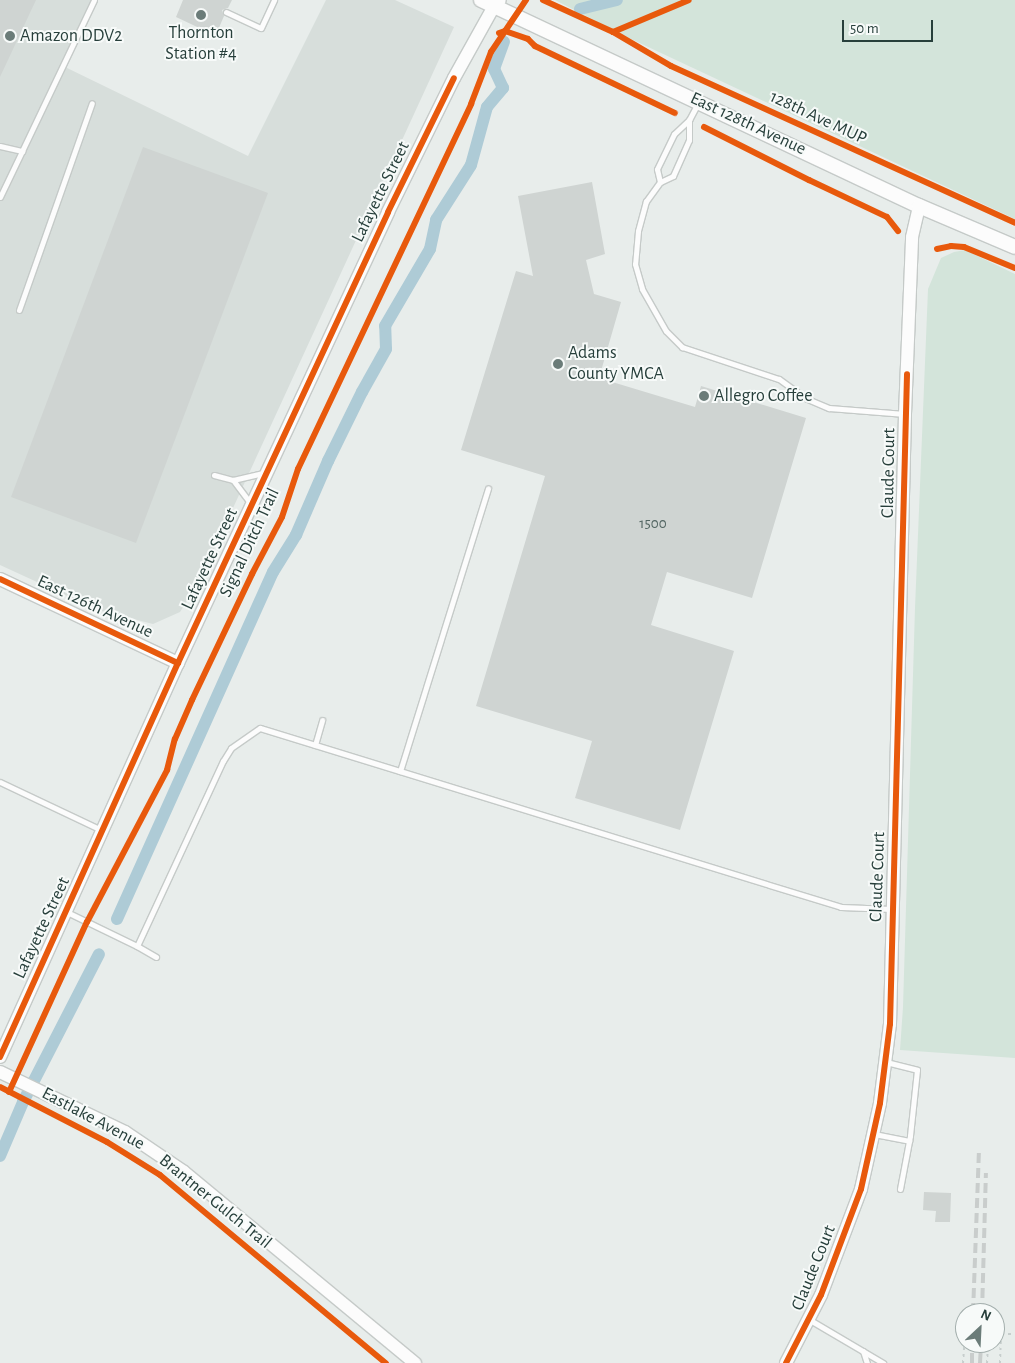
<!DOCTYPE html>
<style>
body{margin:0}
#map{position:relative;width:1015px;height:1363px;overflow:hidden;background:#e8edeb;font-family:"Alegreya Sans",sans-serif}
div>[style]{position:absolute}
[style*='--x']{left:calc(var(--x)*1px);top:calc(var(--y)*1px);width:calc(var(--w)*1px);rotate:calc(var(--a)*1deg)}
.built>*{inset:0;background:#d7dedb}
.green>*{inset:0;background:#d3e4da}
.canal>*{height:12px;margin:-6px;padding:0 6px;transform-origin:6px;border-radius:6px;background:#aecbd6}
.building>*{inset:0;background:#cfd4d2}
.path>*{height:2px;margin-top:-1px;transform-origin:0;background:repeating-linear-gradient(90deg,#c7cecd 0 2.5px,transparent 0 6.5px)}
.roads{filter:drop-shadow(1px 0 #c5cac8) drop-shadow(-1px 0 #c5cac8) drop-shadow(0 1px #c5cac8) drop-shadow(0 -1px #c5cac8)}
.service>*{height:5px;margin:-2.5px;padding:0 2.5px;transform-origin:2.5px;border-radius:2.5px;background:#fcfcfc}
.tertiary>*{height:12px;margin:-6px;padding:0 6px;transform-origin:6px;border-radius:6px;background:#fcfcfc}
.secondary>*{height:14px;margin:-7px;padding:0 7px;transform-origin:7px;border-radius:7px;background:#fcfcfc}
.rail>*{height:4px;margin-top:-2px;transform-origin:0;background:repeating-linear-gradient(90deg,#c9cdcc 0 10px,transparent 0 15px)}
.cycleway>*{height:6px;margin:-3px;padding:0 3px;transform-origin:3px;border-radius:3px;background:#e8590c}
.dots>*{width:14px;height:14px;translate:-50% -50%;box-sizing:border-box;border:2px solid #f7faf9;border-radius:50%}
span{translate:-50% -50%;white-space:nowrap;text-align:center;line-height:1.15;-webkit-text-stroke:4px #f7faf9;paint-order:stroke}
.number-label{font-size:15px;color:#526562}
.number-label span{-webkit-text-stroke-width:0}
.poi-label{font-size:18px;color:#273f3b}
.left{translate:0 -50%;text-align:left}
.street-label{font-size:18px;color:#273f3b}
.north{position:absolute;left:955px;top:1303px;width:50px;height:50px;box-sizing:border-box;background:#f7faf9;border:1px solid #a4afad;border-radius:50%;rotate:25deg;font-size:14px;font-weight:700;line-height:20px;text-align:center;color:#273f3b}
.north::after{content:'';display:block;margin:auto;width:18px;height:22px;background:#6b7c79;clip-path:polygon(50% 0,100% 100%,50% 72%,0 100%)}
.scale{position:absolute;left:842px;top:20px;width:91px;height:22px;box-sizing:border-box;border:2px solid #273f3b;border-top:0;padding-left:6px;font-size:15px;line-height:18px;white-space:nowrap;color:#273f3b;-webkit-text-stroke:4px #f7faf9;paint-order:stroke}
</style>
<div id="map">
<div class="built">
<div style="clip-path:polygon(0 0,97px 0,65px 67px,248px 156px,326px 0,395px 0,454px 27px,199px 582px,180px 612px,153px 624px,98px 610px,0 565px)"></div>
</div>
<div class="green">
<div style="clip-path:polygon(555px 0,1015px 0,1015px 219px,629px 38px)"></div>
<div style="clip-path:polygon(965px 250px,1015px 274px,1015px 1058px,900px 1050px,903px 1007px,915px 608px,928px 289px,941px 258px,954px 252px)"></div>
</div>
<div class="canal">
<div style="--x:580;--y:9;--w:38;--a:-14"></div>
<div style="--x:117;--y:919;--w:380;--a:-65.8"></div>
<div style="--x:273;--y:572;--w:44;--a:-58.1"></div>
<div style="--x:296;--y:535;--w:81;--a:-66.6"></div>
<div style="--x:328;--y:461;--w:77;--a:-63.8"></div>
<div style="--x:362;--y:392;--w:49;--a:-60.8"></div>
<div style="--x:386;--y:349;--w:23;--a:-92"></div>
<div style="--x:385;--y:326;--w:89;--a:-59.7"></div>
<div style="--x:430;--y:249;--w:30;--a:-78"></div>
<div style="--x:436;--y:220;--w:65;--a:-57.5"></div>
<div style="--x:471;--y:165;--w:60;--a:-74.6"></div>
<div style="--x:487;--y:107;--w:25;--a:-50"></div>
<div style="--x:503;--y:88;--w:21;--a:-115"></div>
<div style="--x:494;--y:69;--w:29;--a:-70"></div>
<div style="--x:0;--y:1156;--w:59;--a:-66.9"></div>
<div style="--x:23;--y:1102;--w:166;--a:-62.8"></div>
</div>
<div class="building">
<div style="clip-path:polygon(0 0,36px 0,0 77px)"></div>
<div style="clip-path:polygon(183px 0,232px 0,228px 8px,222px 10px,224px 16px,218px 30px,213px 28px,210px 33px,176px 17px)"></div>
<div style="clip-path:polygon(143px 147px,268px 193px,136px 543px,11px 497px)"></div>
<div style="clip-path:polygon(592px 182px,605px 254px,586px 260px,594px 294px,621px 302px,599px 378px,695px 407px,701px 386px,806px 418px,752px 598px,667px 572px,651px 625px,734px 651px,680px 830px,575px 798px,592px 741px,476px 706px,545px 476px,461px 450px,516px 271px,533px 276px,518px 196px)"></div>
<div style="clip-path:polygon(924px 1192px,951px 1193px,950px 1222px,935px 1222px,936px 1211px,923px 1210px)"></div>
</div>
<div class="path">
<div style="--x:995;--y:1334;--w:20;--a:0"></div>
<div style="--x:963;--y:1363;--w:30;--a:-86"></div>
<div style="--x:987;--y:1363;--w:20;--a:-87"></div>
<div style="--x:1000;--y:1363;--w:29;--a:-88"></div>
</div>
<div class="roads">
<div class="service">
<div style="--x:226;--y:12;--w:38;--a:25"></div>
<div style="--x:261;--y:28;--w:31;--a:-65"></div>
<div style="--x:689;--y:120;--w:20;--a:90"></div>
<div style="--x:689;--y:140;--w:39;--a:114"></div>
<div style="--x:673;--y:176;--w:14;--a:155"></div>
<div style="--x:660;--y:182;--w:24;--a:126"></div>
<div style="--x:646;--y:201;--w:31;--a:105"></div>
<div style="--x:638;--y:231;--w:33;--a:95"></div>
<div style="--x:635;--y:264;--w:26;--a:74"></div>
<div style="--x:642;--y:289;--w:48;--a:60.3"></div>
<div style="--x:666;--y:331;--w:23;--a:45"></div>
<div style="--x:682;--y:347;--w:102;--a:18.3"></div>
<div style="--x:779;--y:379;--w:32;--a:36"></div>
<div style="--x:805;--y:398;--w:26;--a:23"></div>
<div style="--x:829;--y:408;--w:76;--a:4.5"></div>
<div style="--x:0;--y:146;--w:23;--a:13"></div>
<div style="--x:22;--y:151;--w:167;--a:-64.5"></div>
<div style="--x:660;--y:182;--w:13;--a:-103"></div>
<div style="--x:657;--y:169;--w:39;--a:-64"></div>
<div style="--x:674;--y:134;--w:21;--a:-43"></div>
<div style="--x:689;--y:120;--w:19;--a:-62"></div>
<div style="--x:0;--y:197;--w:51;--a:-64.4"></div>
<div style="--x:19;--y:310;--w:219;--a:-70.6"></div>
<div style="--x:214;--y:475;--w:20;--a:15"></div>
<div style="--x:233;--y:480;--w:32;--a:-13"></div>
<div style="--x:233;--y:480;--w:30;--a:53"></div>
<div style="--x:315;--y:745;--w:26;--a:-74"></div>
<div style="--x:400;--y:771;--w:296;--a:-72.7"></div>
<div style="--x:0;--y:782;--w:112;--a:25.4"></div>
<div style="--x:67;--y:912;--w:78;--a:25.9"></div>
<div style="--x:137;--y:946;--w:204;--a:-65.1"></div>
<div style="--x:223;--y:761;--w:15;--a:-58"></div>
<div style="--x:231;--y:748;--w:35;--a:-35"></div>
<div style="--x:260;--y:728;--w:608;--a:17.12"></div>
<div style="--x:841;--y:907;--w:51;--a:2.2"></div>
<div style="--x:137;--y:946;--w:22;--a:30"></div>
<div style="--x:886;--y:1062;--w:32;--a:14"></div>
<div style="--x:917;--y:1070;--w:66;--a:96.1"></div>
<div style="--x:910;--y:1136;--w:54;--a:100.7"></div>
<div style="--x:874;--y:1134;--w:36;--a:11"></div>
<div style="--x:810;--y:1320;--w:85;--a:30.5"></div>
<div style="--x:863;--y:1351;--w:13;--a:72"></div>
</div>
<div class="tertiary">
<div style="--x:0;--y:579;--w:197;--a:25.3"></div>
<div style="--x:0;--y:1057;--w:432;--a:-65.7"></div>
<div style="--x:178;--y:663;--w:497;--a:-65"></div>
<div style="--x:388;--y:212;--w:149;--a:-63.8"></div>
<div style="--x:454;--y:78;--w:82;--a:-60.9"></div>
<div style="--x:494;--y:6;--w:8;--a:-45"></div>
<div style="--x:0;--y:1072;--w:139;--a:25.6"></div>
<div style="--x:125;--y:1132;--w:71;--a:34.1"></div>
<div style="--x:184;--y:1172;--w:300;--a:39.6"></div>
<div style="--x:786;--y:1363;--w:76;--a:-62.8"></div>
<div style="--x:821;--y:1295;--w:113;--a:-69.3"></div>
<div style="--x:861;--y:1189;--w:88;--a:-77.5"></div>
<div style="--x:880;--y:1103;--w:80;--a:-82.8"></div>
<div style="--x:890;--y:1024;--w:610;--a:-88.59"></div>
<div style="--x:905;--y:414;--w:177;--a:-87.7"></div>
<div style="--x:912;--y:237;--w:32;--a:-77"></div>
</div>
<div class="secondary">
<div style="--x:481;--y:0;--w:484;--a:25.2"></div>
<div style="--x:919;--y:206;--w:104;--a:23.1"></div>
</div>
</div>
<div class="rail">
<div style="--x:973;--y:1313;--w:161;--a:-87.9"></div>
<div style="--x:982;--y:1313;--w:140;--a:-88.4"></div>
<div style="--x:972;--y:1363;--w:20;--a:-90"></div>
<div style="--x:980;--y:1363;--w:20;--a:-87"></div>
</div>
<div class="cycleway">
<div style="--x:543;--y:0;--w:77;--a:24.6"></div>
<div style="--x:613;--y:32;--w:82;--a:-22.8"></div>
<div style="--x:613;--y:32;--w:67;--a:30.4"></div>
<div style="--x:671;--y:66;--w:378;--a:24.5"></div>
<div style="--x:499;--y:33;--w:6;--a:-18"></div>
<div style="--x:505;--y:31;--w:24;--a:19"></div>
<div style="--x:528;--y:39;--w:10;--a:45"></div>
<div style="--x:535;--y:46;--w:155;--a:25.6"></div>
<div style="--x:704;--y:127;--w:118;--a:26.8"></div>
<div style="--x:809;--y:180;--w:86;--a:25.4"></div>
<div style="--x:887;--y:217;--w:18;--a:52"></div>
<div style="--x:937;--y:249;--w:14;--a:-12"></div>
<div style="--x:951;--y:246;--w:13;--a:4"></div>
<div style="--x:964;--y:247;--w:55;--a:22.4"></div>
<div style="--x:0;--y:579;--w:197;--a:25.3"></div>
<div style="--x:0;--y:1057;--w:432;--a:-65.7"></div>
<div style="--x:178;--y:663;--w:497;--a:-65"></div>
<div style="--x:388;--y:212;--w:149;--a:-63.8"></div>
<div style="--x:0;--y:1087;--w:120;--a:27.2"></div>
<div style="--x:107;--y:1142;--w:62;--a:31.9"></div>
<div style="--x:160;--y:1175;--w:294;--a:39.8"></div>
<div style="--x:9;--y:1092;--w:187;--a:-65.4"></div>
<div style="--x:87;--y:922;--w:172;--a:-62.2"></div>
<div style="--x:167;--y:770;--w:32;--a:-76"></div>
<div style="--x:175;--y:739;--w:43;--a:-66.4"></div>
<div style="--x:192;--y:700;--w:140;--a:-64.5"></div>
<div style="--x:252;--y:574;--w:64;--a:-62.2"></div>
<div style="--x:282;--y:517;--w:51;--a:-71.6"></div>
<div style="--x:298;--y:469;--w:404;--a:-64.6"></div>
<div style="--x:471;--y:104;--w:56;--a:-69"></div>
<div style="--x:491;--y:52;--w:63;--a:-56.1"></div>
<div style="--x:786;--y:1363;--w:76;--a:-62.8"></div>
<div style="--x:821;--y:1295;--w:113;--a:-69.3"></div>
<div style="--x:861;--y:1189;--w:88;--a:-77.5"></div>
<div style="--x:880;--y:1103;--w:80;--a:-82.8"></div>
<div style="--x:890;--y:1024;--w:650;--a:-88.5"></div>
</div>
<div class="dots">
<div style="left:201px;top:15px;background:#6b7c79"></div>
<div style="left:10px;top:36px;background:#6b7c79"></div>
<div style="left:558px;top:364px;background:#6b7c79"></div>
<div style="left:704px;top:396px;background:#6b7c79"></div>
</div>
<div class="number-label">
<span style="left:653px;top:524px">1500</span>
</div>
<div class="poi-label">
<span style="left:201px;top:44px">Thornton<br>Station #4</span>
<span class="left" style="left:20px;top:36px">Amazon DDV2</span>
<span class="left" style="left:568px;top:364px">Adams<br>County YMCA</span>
<span class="left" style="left:714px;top:396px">Allegro Coffee</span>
</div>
<div class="street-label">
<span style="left:818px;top:118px;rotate:25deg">128th Ave MUP</span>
<span style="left:748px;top:124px;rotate:25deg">East 128th Avenue</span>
<span style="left:381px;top:192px;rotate:-64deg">Lafayette Street</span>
<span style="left:889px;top:473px;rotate:-89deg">Claude Court</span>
<span style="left:250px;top:543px;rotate:-65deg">Signal Ditch Trail</span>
<span style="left:210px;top:559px;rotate:-65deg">Lafayette Street</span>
<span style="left:95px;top:607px;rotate:25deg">East 126th Avenue</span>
<span style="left:878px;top:877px;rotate:-88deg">Claude Court</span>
<span style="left:42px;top:928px;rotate:-65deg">Lafayette Street</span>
<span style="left:93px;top:1119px;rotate:28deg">Eastlake Avenue</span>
<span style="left:215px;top:1202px;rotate:39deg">Brantner Gulch Trail</span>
<span style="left:814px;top:1268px;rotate:-68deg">Claude Court</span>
</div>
<div class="north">N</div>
<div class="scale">50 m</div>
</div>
